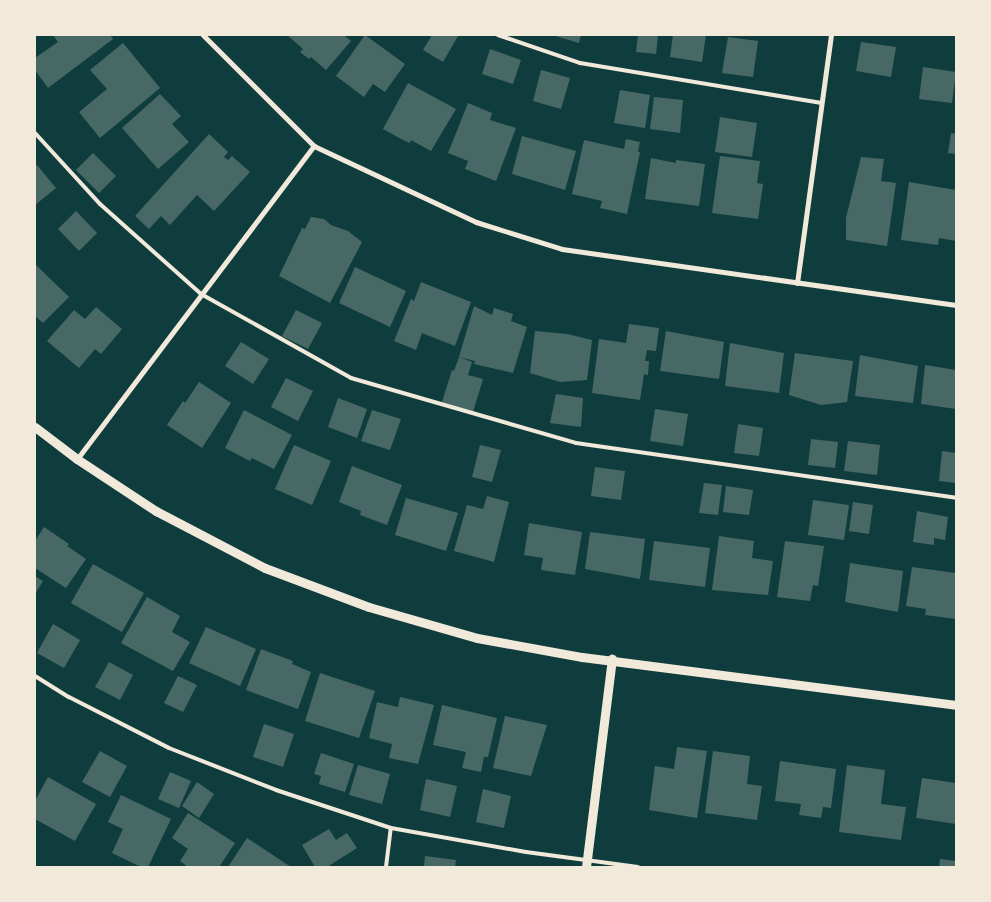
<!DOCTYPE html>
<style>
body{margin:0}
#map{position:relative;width:991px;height:902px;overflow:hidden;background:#0f3d3e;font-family:"Asap Condensed",sans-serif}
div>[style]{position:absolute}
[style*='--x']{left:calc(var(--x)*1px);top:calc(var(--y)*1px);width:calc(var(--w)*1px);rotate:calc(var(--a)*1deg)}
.building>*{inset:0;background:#486865}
.service>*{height:4px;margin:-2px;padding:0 2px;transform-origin:2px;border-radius:2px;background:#f1e9da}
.minor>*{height:5px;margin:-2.5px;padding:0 2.5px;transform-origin:2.5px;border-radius:2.5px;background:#f1e9da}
.tertiary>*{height:9px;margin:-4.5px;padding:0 4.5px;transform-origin:4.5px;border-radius:4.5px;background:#f1e9da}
span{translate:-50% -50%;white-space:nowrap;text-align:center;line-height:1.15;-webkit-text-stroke:4.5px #f1e9da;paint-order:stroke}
.frame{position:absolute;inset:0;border:36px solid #f1e9da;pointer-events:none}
</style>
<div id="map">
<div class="building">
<div style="clip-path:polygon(53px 35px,110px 35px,113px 39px,48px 88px,35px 70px,35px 58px,58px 42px)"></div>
<div style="clip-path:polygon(287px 35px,344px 35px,351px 41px,326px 70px,311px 57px,309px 59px,300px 52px,303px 49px)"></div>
<div style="clip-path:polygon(365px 35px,405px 64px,385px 92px,373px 84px,364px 97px,336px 76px)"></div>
<div style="clip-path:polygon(432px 35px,458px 36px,443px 62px,423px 50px)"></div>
<div style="clip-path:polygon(552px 35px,581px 35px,579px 43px)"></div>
<div style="clip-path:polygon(638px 35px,658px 35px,656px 54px,636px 52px)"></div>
<div style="clip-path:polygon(673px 35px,706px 35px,702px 62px,670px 57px)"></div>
<div style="clip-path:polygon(728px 37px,758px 41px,753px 77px,722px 73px)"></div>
<div style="clip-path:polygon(861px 42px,896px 47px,891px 77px,856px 71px)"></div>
<div style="clip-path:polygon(123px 43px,160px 88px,100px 138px,79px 112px,107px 89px,90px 70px)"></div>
<div style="clip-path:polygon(490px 49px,521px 60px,513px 84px,482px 74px)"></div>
<div style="clip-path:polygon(923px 67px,956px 72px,952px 103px,919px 99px)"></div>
<div style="clip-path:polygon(541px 70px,570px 78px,561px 109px,533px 101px)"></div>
<div style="clip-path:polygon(408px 83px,456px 109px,431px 151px,411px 140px,410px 143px,403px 140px,383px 129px)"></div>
<div style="clip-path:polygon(620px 90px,650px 95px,645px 128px,614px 123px)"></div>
<div style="clip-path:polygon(160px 94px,181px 116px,172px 124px,189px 142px,158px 169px,122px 128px)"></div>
<div style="clip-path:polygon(654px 97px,683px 100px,680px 133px,650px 129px)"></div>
<div style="clip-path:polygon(468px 103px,492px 113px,490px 120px,516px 128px,496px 181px,465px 169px,468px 161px,448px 153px)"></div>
<div style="clip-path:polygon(720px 117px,757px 123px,752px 157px,715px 152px)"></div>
<div style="clip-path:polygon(951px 133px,956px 134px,956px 154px,948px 153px)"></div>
<div style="clip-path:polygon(209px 134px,228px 152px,224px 157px,228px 160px,232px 156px,250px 172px,214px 211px,197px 195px,170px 225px,161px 216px,149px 229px,135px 216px)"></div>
<div style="clip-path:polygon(522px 136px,576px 151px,565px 190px,512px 174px)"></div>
<div style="clip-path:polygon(626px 139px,640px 142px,638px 152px,640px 152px,627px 214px,600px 208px,602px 201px,572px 194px,584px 140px,624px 149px)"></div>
<div style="clip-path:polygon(93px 153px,116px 176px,99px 193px,76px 170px)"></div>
<div style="clip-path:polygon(720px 156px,760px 161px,757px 183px,763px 184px,758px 219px,712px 213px)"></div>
<div style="clip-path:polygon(861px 157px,884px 159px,881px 181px,896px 183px,887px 246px,846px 240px,846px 218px)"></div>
<div style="clip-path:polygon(651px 158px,676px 163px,676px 160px,705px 164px,699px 206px,645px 199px)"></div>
<div style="clip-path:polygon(37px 165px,56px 188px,35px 205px,35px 166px)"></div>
<div style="clip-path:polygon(909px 182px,956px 190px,956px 241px,939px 238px,938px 245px,901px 240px)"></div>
<div style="clip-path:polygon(76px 211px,97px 233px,79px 251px,58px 229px)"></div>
<div style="clip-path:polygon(311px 217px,324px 219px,331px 225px,348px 231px,362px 242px,330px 303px,279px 276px,302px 228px,305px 229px)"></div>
<div style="clip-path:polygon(35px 264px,69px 297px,43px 323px,35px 316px)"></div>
<div style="clip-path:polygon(355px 267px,406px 291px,390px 327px,339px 303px)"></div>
<div style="clip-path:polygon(421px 282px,471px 302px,455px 346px,422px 333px,416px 350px,394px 341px,411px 299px,414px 301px)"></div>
<div style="clip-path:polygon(474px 306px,492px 315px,494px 308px,513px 314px,511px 321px,527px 327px,513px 373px,474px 364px,475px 361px,459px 357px)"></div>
<div style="clip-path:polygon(96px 307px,122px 329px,101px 354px,95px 349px,79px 368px,47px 341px,74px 310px,85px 319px)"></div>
<div style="clip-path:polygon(296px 310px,322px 323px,308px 349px,282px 336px)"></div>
<div style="clip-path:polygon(629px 324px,659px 328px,656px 351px,647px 350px,645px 361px,649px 361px,648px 375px,644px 374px,640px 400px,592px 393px,599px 339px,626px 343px)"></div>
<div style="clip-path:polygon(535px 331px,567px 334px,592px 340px,587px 380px,560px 382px,530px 373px)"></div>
<div style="clip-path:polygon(666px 331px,724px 342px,719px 379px,660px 371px)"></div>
<div style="clip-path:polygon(241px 342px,269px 359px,253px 384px,225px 366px)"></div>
<div style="clip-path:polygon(730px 343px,784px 353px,779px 393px,725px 386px)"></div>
<div style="clip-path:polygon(795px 353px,853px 361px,847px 402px,821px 405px,789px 395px)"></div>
<div style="clip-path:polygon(860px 355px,918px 366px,913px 403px,855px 396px)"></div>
<div style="clip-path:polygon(459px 357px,472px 362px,468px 375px,483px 379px,473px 412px,442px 402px,452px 370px,454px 371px)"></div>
<div style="clip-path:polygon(925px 365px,956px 370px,956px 409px,921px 404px)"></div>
<div style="clip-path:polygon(286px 378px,313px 391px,298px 421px,271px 407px)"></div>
<div style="clip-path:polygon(199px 382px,231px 403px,202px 448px,167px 425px,183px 401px,185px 403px)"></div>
<div style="clip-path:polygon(556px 394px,583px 398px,581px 427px,550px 423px)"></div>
<div style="clip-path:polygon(338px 398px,367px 409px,357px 438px,328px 427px)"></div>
<div style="clip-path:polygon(655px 409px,688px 414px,683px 446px,650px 441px)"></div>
<div style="clip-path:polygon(244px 410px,292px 435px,274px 469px,252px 458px,250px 461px,225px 448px)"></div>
<div style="clip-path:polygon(372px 410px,401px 419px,390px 450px,361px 441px)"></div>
<div style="clip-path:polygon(738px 424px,763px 428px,759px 456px,734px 453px)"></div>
<div style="clip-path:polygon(811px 439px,838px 442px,835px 468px,808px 465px)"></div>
<div style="clip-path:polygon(848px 441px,880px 445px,877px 475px,844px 471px)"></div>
<div style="clip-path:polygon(294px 445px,331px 461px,312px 505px,275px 489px)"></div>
<div style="clip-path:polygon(480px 445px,501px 450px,492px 482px,472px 477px)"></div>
<div style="clip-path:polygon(942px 451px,956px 453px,956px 483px,939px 481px)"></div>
<div style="clip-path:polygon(352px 466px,402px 485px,387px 525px,360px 515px,361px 511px,339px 502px)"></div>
<div style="clip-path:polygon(595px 467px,625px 471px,621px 500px,591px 496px)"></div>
<div style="clip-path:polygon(704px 483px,722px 485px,718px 515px,699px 513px)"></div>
<div style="clip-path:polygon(726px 486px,753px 490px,749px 515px,723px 512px)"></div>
<div style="clip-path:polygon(487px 496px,509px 502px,494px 562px,454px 551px,467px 505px,483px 509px)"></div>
<div style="clip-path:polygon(406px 498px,458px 513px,446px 551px,395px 535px)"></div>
<div style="clip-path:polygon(813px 500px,849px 505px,844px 540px,808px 535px)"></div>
<div style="clip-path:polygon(853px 502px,873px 505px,869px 534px,849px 531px)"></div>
<div style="clip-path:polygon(917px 511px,948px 517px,945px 540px,934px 538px,934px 545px,913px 542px)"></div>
<div style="clip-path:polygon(529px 523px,582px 532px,575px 575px,541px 570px,543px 558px,524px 555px)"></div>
<div style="clip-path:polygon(44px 527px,69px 544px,67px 546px,86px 559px,66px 588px,35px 568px,35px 541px)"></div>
<div style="clip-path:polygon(590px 532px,645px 539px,640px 579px,585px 569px)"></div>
<div style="clip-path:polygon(719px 536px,754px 541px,752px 558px,773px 561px,768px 595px,712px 590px)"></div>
<div style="clip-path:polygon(654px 541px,710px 548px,705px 587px,649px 580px)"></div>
<div style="clip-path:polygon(785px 541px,824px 546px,818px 586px,813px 585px,810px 601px,777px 597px)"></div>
<div style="clip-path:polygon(850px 563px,903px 571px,898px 612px,845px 602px)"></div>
<div style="clip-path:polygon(93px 564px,144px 593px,122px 632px,71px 603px)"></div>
<div style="clip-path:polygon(912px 567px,956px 573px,956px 619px,925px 615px,926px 609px,906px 606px)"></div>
<div style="clip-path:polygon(35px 576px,43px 581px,35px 594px)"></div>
<div style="clip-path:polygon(147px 597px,180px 616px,172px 632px,190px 642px,173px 671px,121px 643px)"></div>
<div style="clip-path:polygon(53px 624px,80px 640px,64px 668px,37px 653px)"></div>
<div style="clip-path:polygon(206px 627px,256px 649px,240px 686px,189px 663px)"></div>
<div style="clip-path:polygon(261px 649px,293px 661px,292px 664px,311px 672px,298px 709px,246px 690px)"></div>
<div style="clip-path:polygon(109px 662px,133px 675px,120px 700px,95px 687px)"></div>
<div style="clip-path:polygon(320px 673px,375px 691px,359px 738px,305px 721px)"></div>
<div style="clip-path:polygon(178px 676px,197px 685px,183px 712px,164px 703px)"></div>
<div style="clip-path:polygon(400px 697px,434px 705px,418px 764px,389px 758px,392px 744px,369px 738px,377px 702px,398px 707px)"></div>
<div style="clip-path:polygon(442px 705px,497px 718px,488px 757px,484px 757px,481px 772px,462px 768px,466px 752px,433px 745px)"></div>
<div style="clip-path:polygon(505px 716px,547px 725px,531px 776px,493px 768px)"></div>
<div style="clip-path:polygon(264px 724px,294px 734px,283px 767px,253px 757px)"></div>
<div style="clip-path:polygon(677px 747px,707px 751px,697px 818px,649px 810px,655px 766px,674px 769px)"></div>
<div style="clip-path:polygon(100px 751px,127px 766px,110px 797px,82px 782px)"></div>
<div style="clip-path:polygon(713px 751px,750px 756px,747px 784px,762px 786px,757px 820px,705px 813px)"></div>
<div style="clip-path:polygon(321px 753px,354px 764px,345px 792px,319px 784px,321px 776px,314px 774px)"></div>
<div style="clip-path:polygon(780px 761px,836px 769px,831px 808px,823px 807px,821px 818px,799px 815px,801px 804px,775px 801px)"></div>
<div style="clip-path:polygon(358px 765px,390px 774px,382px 804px,349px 795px)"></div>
<div style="clip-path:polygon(847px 765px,885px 770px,881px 804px,906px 807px,901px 840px,839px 832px)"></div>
<div style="clip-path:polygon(170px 772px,191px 781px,179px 808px,158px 799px)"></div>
<div style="clip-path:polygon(48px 777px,96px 804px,75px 841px,35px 819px,35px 801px)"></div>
<div style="clip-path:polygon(922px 778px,956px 783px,956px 824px,916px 818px)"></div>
<div style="clip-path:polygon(426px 779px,457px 786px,450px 817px,420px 810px)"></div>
<div style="clip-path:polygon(197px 782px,214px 794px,199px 818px,182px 806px)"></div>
<div style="clip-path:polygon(483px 789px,511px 796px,504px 828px,476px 822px)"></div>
<div style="clip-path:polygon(121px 795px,171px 819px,148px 867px,141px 867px,112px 853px,123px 829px,108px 822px)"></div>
<div style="clip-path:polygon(188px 813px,235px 843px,219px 867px,188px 867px,180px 861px,188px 849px,172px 838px)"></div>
<div style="clip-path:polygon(329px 829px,336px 840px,347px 833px,357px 848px,327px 867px,315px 867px,302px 845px)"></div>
<div style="clip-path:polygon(247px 838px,291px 867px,228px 867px)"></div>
<div style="clip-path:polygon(425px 856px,456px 860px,455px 867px,424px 867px)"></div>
<div style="clip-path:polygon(940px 859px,956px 861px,956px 867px,939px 867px)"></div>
</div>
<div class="service">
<div style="--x:498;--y:35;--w:87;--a:18.9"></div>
<div style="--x:580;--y:63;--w:245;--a:9.4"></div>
<div style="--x:35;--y:133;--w:96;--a:47.5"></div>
<div style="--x:100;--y:204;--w:135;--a:41.7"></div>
<div style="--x:201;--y:294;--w:172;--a:29.2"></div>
<div style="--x:351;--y:378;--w:234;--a:16.1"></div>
<div style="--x:576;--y:443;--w:384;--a:8.2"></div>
<div style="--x:35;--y:676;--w:40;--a:32"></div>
<div style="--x:69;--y:697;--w:112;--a:27"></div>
<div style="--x:169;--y:748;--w:115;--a:21.4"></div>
<div style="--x:276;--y:790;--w:121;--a:18.3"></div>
<div style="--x:391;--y:828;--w:137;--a:10.1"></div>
<div style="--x:526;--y:852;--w:113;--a:7.6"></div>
<div style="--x:386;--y:867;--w:39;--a:-83"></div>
</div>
<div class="minor">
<div style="--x:203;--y:35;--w:157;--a:45"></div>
<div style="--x:314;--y:146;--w:179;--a:25.1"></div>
<div style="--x:476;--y:222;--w:90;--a:17.4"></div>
<div style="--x:562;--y:249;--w:398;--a:8.1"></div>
<div style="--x:797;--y:283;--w:250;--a:-82.2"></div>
<div style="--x:77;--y:459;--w:393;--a:-52.9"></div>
</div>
<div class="tertiary">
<div style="--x:35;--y:427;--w:53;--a:37.3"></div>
<div style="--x:77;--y:459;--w:95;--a:33.4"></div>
<div style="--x:156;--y:511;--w:123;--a:27.6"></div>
<div style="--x:265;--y:568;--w:111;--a:20.6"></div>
<div style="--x:369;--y:607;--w:112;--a:16"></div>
<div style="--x:477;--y:638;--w:107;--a:10.3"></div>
<div style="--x:582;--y:657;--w:377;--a:7.3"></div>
<div style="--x:586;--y:867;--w:210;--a:-82.9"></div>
</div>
<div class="frame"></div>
</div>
